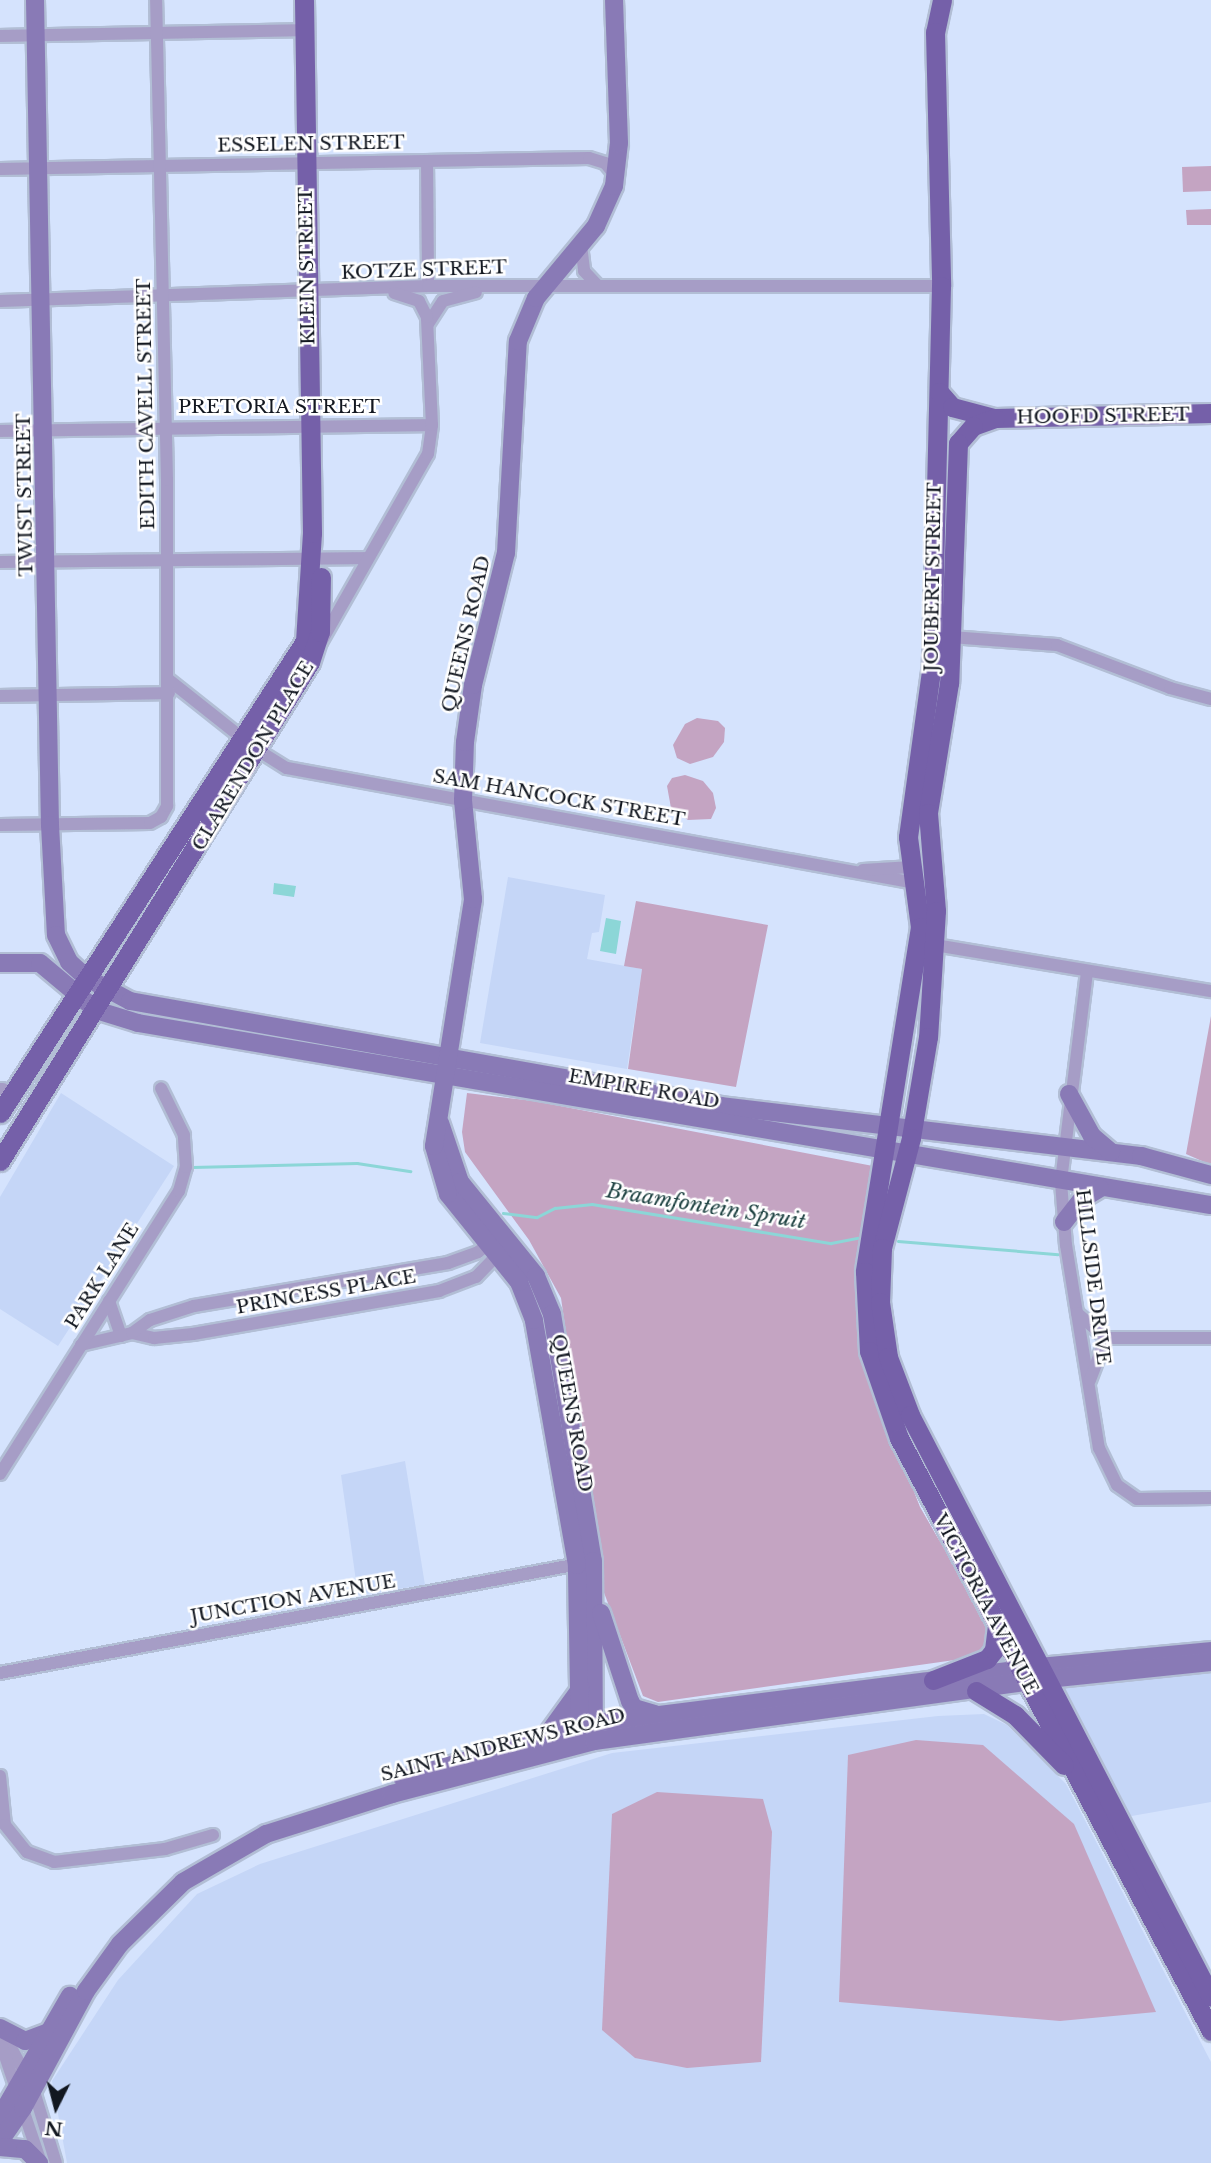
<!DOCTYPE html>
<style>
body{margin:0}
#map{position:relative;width:1211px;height:2163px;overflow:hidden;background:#d5e3fd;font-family:"Libre Baskerville",serif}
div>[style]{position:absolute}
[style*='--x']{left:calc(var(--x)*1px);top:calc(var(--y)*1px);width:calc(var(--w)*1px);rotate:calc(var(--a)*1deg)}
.built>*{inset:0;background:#c5d6f7}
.green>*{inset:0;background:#c4a4c2}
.water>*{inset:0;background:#8cd6d7}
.stream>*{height:2.5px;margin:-1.25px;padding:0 1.25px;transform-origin:1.25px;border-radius:1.25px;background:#8cd6d7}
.roads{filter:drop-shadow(2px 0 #b2bed5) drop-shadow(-2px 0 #b2bed5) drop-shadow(0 2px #b2bed5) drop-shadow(0 -2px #b2bed5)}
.street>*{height:12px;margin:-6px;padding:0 6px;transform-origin:6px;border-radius:6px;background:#a69dc6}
.secondary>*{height:18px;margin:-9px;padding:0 9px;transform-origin:9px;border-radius:9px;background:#897ab6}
.primary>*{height:19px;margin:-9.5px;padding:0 9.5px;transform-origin:9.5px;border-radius:9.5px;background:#7560a9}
span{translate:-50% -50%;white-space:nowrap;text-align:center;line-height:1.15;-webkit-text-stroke:5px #fff;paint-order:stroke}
.street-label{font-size:19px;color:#121720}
.water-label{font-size:21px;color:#1e4242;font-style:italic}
.north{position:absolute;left:21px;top:2072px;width:70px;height:70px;-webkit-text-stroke:5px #fff;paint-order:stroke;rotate:186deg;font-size:19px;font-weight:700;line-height:28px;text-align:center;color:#121720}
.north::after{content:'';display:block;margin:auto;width:24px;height:32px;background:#121720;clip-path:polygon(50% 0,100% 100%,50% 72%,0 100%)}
</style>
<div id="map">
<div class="built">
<div style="clip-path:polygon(508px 877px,605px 895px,599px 932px,592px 933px,587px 959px,642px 969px,627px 1069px,480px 1043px)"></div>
<div style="clip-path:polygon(61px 1093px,174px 1166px,58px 1346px,0 1309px,0 1197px)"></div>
<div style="clip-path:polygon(405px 1461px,425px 1585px,358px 1595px,341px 1475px)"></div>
<div style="clip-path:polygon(1211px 1669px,1211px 1802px,1126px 1817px,1063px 1686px)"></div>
<div style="clip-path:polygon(984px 1714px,1007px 1725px,1066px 1784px,1211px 2062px,1211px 2163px,67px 2163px,52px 2081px,118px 1980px,197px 1894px,260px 1864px,612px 1753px,938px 1716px)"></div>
</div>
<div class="green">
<div style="clip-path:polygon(1211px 166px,1211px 191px,1183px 192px,1182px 167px)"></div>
<div style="clip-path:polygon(1211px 209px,1211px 225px,1187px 225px,1186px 210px)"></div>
<div style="clip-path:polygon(697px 718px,718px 721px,725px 728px,724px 742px,713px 757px,690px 764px,677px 758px,673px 745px,685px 724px)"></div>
<div style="clip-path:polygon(685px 775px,703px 781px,713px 793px,716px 808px,711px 819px,688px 820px,671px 808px,667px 786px,672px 778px)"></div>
<div style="clip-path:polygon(636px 901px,768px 925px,736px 1087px,628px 1069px,642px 969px,624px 966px)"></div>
<div style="clip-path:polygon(1211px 1016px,1211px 1165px,1186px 1154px)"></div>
<div style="clip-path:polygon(467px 1093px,534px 1101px,873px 1166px,855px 1288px,873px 1387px,920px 1507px,988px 1625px,986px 1644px,976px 1657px,658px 1702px,643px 1696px,603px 1590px,561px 1298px,529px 1240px,465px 1152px,462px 1132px)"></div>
<div style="clip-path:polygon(916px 1740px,983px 1745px,1074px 1824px,1156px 2012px,1060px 2021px,839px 2002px,848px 1755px)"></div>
<div style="clip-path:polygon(657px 1792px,763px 1799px,772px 1832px,761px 2062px,687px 2068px,635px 2058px,602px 2030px,612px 1814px)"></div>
</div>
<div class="water">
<div style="clip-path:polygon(274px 883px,296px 886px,294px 897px,273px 894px)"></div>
<div style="clip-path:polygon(606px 918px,621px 921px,616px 954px,600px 951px)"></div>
</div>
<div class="stream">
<div style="--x:192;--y:1167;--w:165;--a:-1.4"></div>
<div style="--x:357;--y:1163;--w:54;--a:8.6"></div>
<div style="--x:503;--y:1213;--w:34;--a:7"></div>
<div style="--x:537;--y:1217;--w:20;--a:-27"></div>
<div style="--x:555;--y:1208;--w:37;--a:-6"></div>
<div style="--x:592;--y:1204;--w:242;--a:9.3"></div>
<div style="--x:831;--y:1243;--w:33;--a:-11"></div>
<div style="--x:898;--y:1241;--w:160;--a:4.7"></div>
</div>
<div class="roads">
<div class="street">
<div style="--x:0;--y:36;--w:305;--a:-1.1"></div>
<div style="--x:427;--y:161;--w:125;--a:89.5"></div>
<div style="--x:0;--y:169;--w:589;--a:-1.07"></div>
<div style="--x:589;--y:158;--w:17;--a:17"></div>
<div style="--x:605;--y:163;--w:17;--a:50"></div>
<div style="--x:581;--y:245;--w:26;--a:83"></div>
<div style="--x:584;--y:271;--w:19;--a:47"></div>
<div style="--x:0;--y:301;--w:428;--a:-2"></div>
<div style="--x:428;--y:286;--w:513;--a:0"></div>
<div style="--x:428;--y:324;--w:27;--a:-57"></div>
<div style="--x:443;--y:301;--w:34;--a:-15"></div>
<div style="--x:0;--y:431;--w:432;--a:-0.8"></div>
<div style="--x:0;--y:562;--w:368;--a:-0.6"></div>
<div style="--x:951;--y:637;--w:106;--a:4.3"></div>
<div style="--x:1057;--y:645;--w:121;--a:20.8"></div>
<div style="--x:1170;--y:688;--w:42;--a:15"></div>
<div style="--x:321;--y:642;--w:216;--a:-60.4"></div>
<div style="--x:428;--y:454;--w:29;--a:-82"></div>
<div style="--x:432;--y:425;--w:108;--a:-92.7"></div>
<div style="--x:427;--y:317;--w:18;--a:-117"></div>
<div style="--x:419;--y:301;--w:26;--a:-162"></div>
<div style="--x:169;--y:680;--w:111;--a:38.4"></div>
<div style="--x:256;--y:749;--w:36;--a:32"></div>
<div style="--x:287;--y:768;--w:638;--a:10.38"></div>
<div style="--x:0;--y:696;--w:169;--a:-1"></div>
<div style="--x:0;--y:825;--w:150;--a:-0.8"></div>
<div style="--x:150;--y:823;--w:13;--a:-29"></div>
<div style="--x:161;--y:817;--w:13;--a:-61"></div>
<div style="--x:167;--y:806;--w:326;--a:-90"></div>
<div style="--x:167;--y:480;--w:480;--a:-91.3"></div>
<div style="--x:863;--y:870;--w:49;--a:-3.5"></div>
<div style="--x:935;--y:945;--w:280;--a:9.5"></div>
<div style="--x:1087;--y:972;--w:212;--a:97.1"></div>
<div style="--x:1061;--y:1182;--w:63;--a:85.5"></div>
<div style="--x:1066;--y:1245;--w:206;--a:80.8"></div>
<div style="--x:1099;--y:1448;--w:41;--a:64.1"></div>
<div style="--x:1117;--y:1485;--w:24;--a:35"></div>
<div style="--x:1137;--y:1499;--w:74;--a:-0.8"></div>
<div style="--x:0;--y:1089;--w:3;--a:0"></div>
<div style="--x:109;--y:1301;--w:37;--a:71"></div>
<div style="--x:1077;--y:1313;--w:38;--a:41"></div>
<div style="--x:1106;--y:1338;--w:105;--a:0"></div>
<div style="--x:132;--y:1333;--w:23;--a:13"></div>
<div style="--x:154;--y:1338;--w:39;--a:-6"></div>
<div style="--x:193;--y:1334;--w:250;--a:-9.9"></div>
<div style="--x:439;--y:1291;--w:40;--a:-21"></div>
<div style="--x:476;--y:1277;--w:37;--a:-46"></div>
<div style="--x:81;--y:1345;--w:52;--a:-13.2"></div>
<div style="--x:132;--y:1333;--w:22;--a:-36"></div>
<div style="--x:150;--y:1320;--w:46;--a:-17.7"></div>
<div style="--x:194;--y:1306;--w:258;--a:-9.6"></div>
<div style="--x:448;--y:1263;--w:32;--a:-20"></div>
<div style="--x:478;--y:1252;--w:20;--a:-37"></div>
<div style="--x:1090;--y:1380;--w:45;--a:-69.1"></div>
<div style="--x:0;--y:1474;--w:335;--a:-57.7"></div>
<div style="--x:179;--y:1191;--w:25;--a:-74"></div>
<div style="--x:186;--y:1167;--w:32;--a:-94"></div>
<div style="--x:184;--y:1135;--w:52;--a:-116.1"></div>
<div style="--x:0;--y:1673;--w:594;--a:-10.67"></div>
<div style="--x:0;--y:1776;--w:49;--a:84.2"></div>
<div style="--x:5;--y:1825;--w:35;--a:51"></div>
<div style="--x:27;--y:1852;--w:29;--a:20"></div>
<div style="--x:54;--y:1862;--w:112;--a:-6.7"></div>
<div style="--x:165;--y:1849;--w:50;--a:-16.3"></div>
<div style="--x:2;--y:2031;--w:65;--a:61.5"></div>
<div style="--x:33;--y:2088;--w:78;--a:73"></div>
<div style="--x:0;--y:2041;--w:129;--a:71.4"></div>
</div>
<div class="secondary">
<div style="--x:35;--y:0;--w:825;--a:88.96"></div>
<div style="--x:50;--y:825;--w:110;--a:86.9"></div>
<div style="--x:56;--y:935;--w:30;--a:64"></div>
<div style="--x:69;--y:962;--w:24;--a:42"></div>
<div style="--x:87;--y:978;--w:49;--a:28.1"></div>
<div style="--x:130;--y:1001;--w:600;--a:10.07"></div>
<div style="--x:721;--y:1106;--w:423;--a:6.8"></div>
<div style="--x:1141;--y:1156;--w:73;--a:15.2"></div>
<div style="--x:0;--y:963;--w:40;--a:0"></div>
<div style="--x:40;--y:963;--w:73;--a:40"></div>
<div style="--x:96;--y:1010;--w:44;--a:17.2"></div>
<div style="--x:138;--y:1023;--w:1088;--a:9.63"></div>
<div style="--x:1069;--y:1094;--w:48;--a:61.3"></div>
<div style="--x:1092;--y:1136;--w:25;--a:40"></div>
<div style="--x:440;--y:1123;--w:62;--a:71.3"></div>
<div style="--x:460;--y:1182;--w:121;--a:51"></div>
<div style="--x:536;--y:1276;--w:41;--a:67.2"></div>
<div style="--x:552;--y:1314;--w:250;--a:80.6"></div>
<div style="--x:593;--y:1561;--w:172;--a:89.7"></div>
<div style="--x:1064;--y:1222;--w:29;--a:-52"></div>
<div style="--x:1082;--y:1199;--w:21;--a:-31"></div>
<div style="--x:601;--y:1613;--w:93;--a:71.8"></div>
<div style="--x:630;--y:1701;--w:8;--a:60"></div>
<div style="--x:634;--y:1708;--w:22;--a:16"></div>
<div style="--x:547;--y:1735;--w:58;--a:-54.1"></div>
<div style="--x:580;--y:1744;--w:179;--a:-91"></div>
<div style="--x:577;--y:1565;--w:249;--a:-100"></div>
<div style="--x:534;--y:1320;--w:41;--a:-111.5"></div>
<div style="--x:519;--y:1282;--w:113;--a:-128.9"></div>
<div style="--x:448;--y:1194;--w:50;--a:-106.3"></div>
<div style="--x:434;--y:1146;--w:250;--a:-81"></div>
<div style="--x:473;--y:899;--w:99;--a:-95.8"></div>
<div style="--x:463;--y:801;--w:59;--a:-88.1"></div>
<div style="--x:465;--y:742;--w:58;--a:-82"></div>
<div style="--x:473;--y:685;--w:136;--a:-76"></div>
<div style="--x:506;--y:553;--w:212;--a:-86.8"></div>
<div style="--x:518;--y:341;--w:47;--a:-67.3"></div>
<div style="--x:536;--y:298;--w:94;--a:-50.2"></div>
<div style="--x:596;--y:226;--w:44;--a:-65.8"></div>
<div style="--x:614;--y:186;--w:43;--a:-83.4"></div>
<div style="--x:619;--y:143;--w:143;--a:-92"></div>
<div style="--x:403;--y:1779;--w:200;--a:-16.3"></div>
<div style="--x:595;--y:1723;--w:449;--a:-7.2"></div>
<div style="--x:1040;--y:1667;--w:172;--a:-5.3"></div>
<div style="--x:0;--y:2028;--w:28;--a:27"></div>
<div style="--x:25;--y:2041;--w:25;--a:-21"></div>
<div style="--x:0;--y:2117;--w:140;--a:-60"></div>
<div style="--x:0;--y:2141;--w:40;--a:-55.1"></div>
<div style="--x:23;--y:2108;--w:133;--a:-61.7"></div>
<div style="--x:86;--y:1991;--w:58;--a:-54.1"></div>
<div style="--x:120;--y:1944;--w:88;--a:-44.5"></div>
<div style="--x:183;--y:1882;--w:96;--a:-30"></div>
<div style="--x:266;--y:1834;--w:132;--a:-17.6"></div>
<div style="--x:392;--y:1794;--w:209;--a:-14.7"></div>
<div style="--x:594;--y:1741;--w:457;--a:-7.8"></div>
<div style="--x:1047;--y:1679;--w:165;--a:-5.9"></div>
<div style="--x:0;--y:2147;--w:25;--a:5"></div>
<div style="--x:25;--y:2149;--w:20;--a:45"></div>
</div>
<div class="primary">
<div style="--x:942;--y:0;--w:33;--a:102"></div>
<div style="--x:935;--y:32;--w:254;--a:88.6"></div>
<div style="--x:941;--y:286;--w:378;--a:91.4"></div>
<div style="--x:932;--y:664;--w:175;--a:97.9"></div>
<div style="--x:908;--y:837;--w:91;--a:82.4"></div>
<div style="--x:920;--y:927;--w:349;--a:99.1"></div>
<div style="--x:865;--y:1272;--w:79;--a:87.1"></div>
<div style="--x:869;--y:1351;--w:92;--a:71"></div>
<div style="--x:899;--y:1438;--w:670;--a:62.25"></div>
<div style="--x:939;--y:392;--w:20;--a:49"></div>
<div style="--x:952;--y:407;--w:43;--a:14.7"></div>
<div style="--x:1211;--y:413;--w:216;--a:178.7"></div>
<div style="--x:995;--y:418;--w:23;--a:160"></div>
<div style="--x:973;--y:426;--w:23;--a:131"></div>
<div style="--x:958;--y:443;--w:240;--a:92.1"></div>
<div style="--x:949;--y:683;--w:132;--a:99.2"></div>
<div style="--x:928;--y:813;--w:98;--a:85.3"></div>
<div style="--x:936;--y:911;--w:126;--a:93.6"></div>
<div style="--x:928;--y:1037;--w:102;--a:99.6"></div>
<div style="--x:911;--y:1138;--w:114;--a:104.8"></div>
<div style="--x:882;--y:1248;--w:54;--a:92.1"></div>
<div style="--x:880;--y:1302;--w:56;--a:81.7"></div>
<div style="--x:888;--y:1357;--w:62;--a:69.2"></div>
<div style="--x:910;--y:1415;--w:655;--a:62.65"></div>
<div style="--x:0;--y:1113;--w:562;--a:-57.13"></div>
<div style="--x:305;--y:641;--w:108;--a:-86.3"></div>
<div style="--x:312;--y:533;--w:533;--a:-90.86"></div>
<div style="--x:0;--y:1161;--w:587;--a:-58.15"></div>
<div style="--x:310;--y:662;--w:32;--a:-72"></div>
<div style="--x:320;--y:632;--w:55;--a:-89"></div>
<div style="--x:933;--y:1680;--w:58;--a:-21.3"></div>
<div style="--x:987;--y:1659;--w:11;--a:-52"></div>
<div style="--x:994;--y:1650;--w:23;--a:-83"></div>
<div style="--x:976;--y:1691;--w:46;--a:31.6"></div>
<div style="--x:1015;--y:1715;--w:70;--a:45.6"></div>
</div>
</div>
<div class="street-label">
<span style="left:311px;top:144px;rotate:-1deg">ESSELEN STREET</span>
<span style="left:307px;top:266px;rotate:-91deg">KLEIN STREET</span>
<span style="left:424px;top:270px;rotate:-2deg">KOTZE STREET</span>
<span style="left:146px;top:404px;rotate:-91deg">EDITH CAVELL STREET</span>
<span style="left:279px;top:407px">PRETORIA STREET</span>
<span style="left:1103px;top:416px;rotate:-1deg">HOOFD STREET</span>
<span style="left:25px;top:495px;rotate:-91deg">TWIST STREET</span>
<span style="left:933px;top:577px;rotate:-89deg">JOUBERT STREET</span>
<span style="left:466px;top:634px;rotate:-77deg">QUEENS ROAD</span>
<span style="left:253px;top:756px;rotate:-59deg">CLARENDON PLACE</span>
<span style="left:559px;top:798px;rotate:10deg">SAM HANCOCK STREET</span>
<span style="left:644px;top:1089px;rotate:10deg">EMPIRE ROAD</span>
<span style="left:102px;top:1276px;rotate:-58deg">PARK LANE</span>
<span style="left:1093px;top:1277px;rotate:83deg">HILLSIDE DRIVE</span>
<span style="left:326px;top:1292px;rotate:-10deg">PRINCESS PLACE</span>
<span style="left:572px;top:1413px;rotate:80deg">QUEENS ROAD</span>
<span style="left:293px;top:1599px;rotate:-10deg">JUNCTION AVENUE</span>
<span style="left:986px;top:1604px;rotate:62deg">VICTORIA AVENUE</span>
<span style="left:503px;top:1745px;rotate:-14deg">SAINT ANDREWS ROAD</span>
</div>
<div class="water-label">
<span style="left:706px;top:1206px;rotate:9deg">Braamfontein Spruit</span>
</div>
<div class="north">N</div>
</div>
